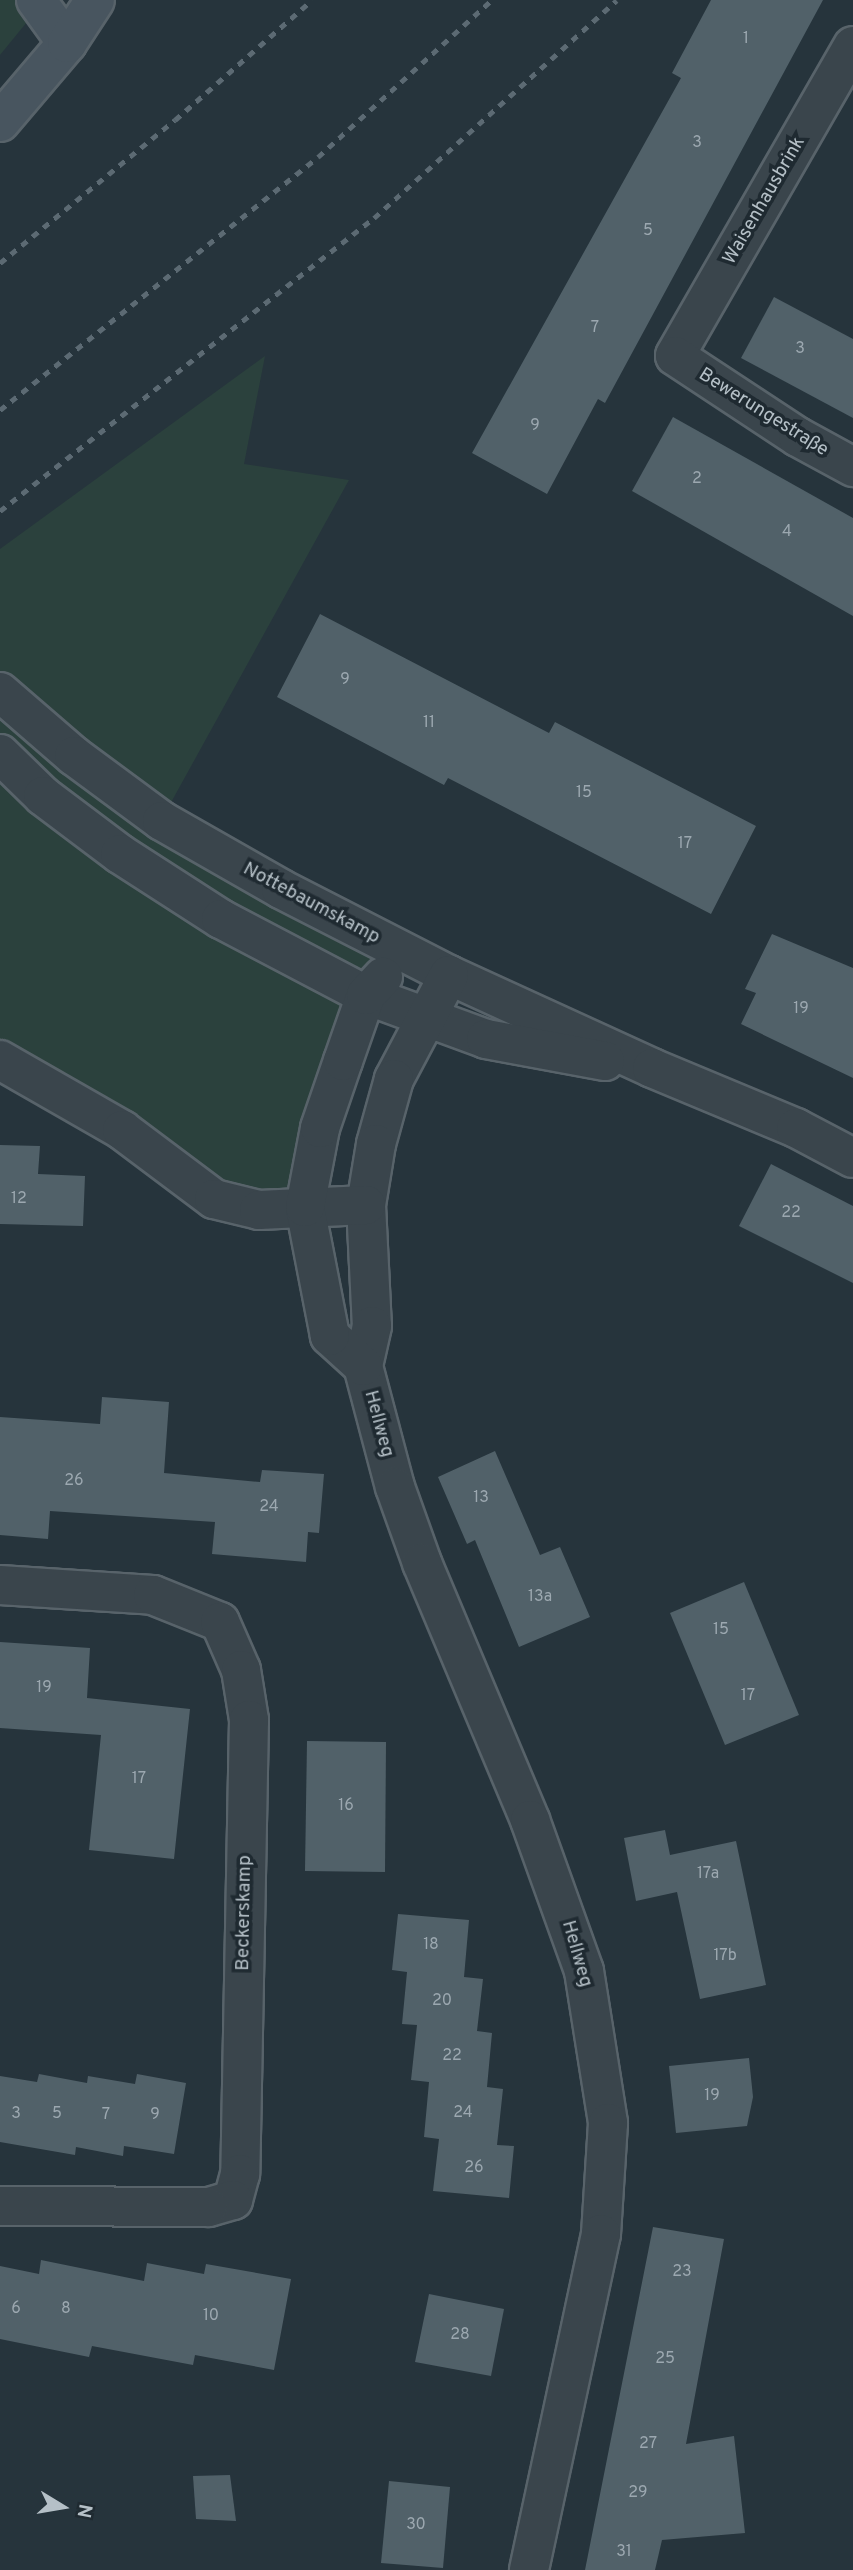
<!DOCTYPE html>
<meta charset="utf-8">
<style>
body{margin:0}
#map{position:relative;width:853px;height:2570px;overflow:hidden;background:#26343c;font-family:Overpass,sans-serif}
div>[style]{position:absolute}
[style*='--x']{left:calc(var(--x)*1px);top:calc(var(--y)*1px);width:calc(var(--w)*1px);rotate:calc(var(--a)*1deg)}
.green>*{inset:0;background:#2b413d}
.building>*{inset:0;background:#516169}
.roads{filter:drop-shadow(2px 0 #58636a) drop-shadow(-2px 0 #58636a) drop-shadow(0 2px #58636a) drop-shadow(0 -2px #58636a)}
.minor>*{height:38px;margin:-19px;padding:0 19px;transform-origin:19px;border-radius:19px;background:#3a454c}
.secondary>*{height:38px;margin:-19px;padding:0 19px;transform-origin:19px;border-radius:19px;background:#48555f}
.rail>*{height:5px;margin-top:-2.5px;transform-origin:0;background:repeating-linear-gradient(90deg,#5c6a73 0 7px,transparent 0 14px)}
span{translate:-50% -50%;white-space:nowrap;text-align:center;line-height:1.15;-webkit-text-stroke:7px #1f2a31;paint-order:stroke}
.number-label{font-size:16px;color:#9ca8b0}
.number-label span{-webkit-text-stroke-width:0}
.street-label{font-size:19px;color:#b5c0c7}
.north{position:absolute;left:28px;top:2472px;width:70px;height:70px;-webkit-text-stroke:5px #1f2a31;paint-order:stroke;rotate:101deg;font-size:19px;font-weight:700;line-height:28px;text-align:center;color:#b5c0c7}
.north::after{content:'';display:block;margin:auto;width:24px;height:32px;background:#b5c0c7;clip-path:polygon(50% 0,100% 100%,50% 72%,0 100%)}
</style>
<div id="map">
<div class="green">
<div style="clip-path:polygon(0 0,45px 0,0 55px)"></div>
<div style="clip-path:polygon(265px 356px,244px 464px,349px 480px,163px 817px,0 690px,0 549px)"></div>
<div style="clip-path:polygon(0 703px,397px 953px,302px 1203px,261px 1207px,0 1053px)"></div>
</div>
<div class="building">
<div style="clip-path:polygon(711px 0,823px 0,605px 403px,598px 399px,547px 494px,472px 453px,681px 78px,672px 73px)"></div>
<div style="clip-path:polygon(774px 297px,853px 339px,853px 418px,741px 358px)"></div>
<div style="clip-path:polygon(673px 417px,853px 518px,853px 616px,632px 491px)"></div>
<div style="clip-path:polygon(320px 614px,549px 733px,555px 722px,756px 826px,711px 914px,448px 778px,444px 785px,277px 697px)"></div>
<div style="clip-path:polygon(772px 934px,853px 968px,853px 1078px,741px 1024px,756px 993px,745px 989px)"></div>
<div style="clip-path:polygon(0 1145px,40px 1146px,38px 1174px,85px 1176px,83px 1226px,0 1224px)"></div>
<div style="clip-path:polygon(771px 1164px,853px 1206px,853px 1283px,739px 1226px)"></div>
<div style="clip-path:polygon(102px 1397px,169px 1402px,164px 1473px,260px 1482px,262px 1470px,324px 1474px,319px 1533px,308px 1532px,306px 1562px,212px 1554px,215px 1522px,50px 1511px,48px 1539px,0 1535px,0 1417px,100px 1424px)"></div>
<div style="clip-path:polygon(495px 1451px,540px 1555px,560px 1547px,590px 1617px,519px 1647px,475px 1540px,467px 1544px,438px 1477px)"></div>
<div style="clip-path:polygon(744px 1582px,799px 1715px,725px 1745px,670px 1613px)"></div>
<div style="clip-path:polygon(0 1642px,90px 1648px,87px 1698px,190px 1709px,174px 1859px,89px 1850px,101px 1735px,0 1728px)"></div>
<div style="clip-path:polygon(307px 1741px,386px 1742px,385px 1872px,305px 1871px)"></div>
<div style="clip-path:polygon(665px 1830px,670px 1855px,736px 1841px,766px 1985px,700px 1999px,677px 1892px,636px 1901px,624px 1838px)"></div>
<div style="clip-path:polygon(398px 1914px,469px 1920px,464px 1977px,483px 1979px,477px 2031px,492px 2033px,487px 2087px,503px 2089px,497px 2145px,514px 2146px,509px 2198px,433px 2191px,439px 2139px,424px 2137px,429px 2082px,411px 2080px,417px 2025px,402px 2024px,407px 1972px,392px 1970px)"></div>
<div style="clip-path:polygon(749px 2058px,753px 2097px,747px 2126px,676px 2133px,669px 2066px)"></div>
<div style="clip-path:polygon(39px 2074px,87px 2083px,88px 2076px,135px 2084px,137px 2074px,186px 2083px,174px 2154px,124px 2146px,123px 2156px,76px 2147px,75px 2155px,0 2142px,0 2076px,37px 2082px)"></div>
<div style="clip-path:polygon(653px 2227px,724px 2239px,686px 2444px,734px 2436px,745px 2533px,662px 2540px,655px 2570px,585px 2570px)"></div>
<div style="clip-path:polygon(41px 2260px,144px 2281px,147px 2263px,204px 2274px,206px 2264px,291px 2279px,274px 2370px,195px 2355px,193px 2365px,92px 2346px,89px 2357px,0 2339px,0 2266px,39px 2274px)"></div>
<div style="clip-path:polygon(429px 2294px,504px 2309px,491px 2376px,415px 2362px)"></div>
<div style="clip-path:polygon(230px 2475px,236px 2521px,196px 2519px,193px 2476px)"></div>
<div style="clip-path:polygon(389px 2481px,450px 2487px,443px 2568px,381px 2563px)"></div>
</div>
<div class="roads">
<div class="minor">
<div style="--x:853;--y:46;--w:357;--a:119.9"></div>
<div style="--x:675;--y:356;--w:147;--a:33.4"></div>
<div style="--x:798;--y:437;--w:63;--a:28.6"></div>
<div style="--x:0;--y:692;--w:98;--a:40.9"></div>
<div style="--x:74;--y:756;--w:109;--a:36.5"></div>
<div style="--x:162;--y:821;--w:137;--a:29.7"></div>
<div style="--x:281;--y:889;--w:189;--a:27.1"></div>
<div style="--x:449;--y:975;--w:223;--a:24.6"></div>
<div style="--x:652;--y:1068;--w:156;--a:22.6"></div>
<div style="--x:796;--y:1128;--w:64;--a:27.8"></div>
<div style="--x:0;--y:754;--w:60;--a:44.3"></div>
<div style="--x:43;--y:796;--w:96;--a:37"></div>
<div style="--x:120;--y:854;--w:120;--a:32.8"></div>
<div style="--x:221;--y:919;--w:164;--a:27.7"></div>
<div style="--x:366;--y:995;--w:128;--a:20.1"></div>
<div style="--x:486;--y:1039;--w:121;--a:10.5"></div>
<div style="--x:449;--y:975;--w:118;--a:117.9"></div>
<div style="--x:394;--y:1079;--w:67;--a:105.5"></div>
<div style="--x:376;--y:1144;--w:62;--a:99.3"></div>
<div style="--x:366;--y:1205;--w:121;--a:87.2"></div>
<div style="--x:372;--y:1326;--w:41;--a:102.7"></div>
<div style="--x:363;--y:1366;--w:125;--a:75.2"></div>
<div style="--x:395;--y:1487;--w:81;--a:70.4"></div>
<div style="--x:422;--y:1563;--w:279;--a:67.2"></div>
<div style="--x:530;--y:1820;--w:160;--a:70.3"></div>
<div style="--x:584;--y:1971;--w:154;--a:81"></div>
<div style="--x:608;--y:2123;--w:111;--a:93.6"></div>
<div style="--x:601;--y:2234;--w:344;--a:102.1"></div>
<div style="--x:0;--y:1060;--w:141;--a:29.8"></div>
<div style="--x:122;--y:1130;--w:115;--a:36.9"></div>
<div style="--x:214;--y:1199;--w:46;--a:13.7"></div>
<div style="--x:259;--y:1210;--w:107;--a:-2.7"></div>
<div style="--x:363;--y:1366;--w:45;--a:-137.7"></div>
<div style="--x:330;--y:1336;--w:131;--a:-101"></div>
<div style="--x:305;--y:1207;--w:80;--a:-79.2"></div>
<div style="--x:320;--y:1128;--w:71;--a:-71.1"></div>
<div style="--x:343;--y:1061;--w:70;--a:-70.8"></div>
<div style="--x:366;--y:995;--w:25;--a:-47"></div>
<div style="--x:0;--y:1585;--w:153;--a:3.7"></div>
<div style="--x:153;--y:1595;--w:72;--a:21.9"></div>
<div style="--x:220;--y:1622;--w:52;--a:66.4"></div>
<div style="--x:241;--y:1670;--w:51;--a:80.9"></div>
<div style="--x:249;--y:1720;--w:454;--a:91.1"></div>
<div style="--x:240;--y:2174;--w:27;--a:105"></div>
<div style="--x:233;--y:2200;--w:26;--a:164"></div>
<div style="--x:208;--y:2207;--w:208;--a:-179.7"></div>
</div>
<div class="secondary">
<div style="--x:36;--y:0;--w:53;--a:54.2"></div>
<div style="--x:0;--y:122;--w:104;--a:-49.7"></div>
<div style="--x:67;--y:43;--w:51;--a:-56.9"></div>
</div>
</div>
<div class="rail">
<div style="--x:0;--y:263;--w:226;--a:-39.3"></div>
<div style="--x:175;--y:120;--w:182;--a:-41.2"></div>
<div style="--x:0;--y:410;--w:406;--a:-38.5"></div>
<div style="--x:318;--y:157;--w:234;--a:-42.1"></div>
<div style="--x:0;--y:511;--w:475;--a:-38.1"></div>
<div style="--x:374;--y:218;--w:326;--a:-41.9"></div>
</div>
<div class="number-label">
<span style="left:746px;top:39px">1</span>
<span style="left:697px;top:143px">3</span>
<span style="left:648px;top:231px">5</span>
<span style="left:595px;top:328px">7</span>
<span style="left:800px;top:349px">3</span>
<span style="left:535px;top:426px">9</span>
<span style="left:697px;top:479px">2</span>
<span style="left:787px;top:532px">4</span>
<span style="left:345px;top:680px">9</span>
<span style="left:429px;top:723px">11</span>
<span style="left:584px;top:793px">15</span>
<span style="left:685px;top:844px">17</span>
<span style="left:801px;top:1009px">19</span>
<span style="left:19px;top:1199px">12</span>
<span style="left:791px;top:1213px">22</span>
<span style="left:74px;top:1481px">26</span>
<span style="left:481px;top:1498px">13</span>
<span style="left:269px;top:1507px">24</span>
<span style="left:540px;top:1597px">13a</span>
<span style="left:721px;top:1630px">15</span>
<span style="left:44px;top:1688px">19</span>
<span style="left:748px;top:1696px">17</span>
<span style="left:139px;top:1779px">17</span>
<span style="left:346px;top:1806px">16</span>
<span style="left:708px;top:1874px">17a</span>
<span style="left:431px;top:1945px">18</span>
<span style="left:725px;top:1956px">17b</span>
<span style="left:442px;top:2001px">20</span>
<span style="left:452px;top:2056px">22</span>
<span style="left:712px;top:2096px">19</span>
<span style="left:463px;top:2113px">24</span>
<span style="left:16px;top:2114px">3</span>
<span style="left:57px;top:2114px">5</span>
<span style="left:106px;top:2115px">7</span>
<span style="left:155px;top:2115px">9</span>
<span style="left:474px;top:2168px">26</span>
<span style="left:682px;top:2272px">23</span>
<span style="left:16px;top:2309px">6</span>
<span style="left:66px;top:2309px">8</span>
<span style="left:211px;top:2316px">10</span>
<span style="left:460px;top:2335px">28</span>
<span style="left:665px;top:2359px">25</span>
<span style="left:648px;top:2444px">27</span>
<span style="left:638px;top:2493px">29</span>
<span style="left:416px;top:2525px">30</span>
<span style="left:624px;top:2552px">31</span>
</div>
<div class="street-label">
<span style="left:765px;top:201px;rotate:-60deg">Waisenhausbrink</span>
<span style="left:763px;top:413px;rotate:32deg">Bewerungestraße</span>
<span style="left:311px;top:904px;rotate:28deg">Nottebaumskamp</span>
<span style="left:378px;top:1424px;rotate:75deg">Hellweg</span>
<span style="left:245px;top:1913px;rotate:-89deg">Beckerskamp</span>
<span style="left:576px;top:1954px;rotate:74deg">Hellweg</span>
</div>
<div class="north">N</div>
</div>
